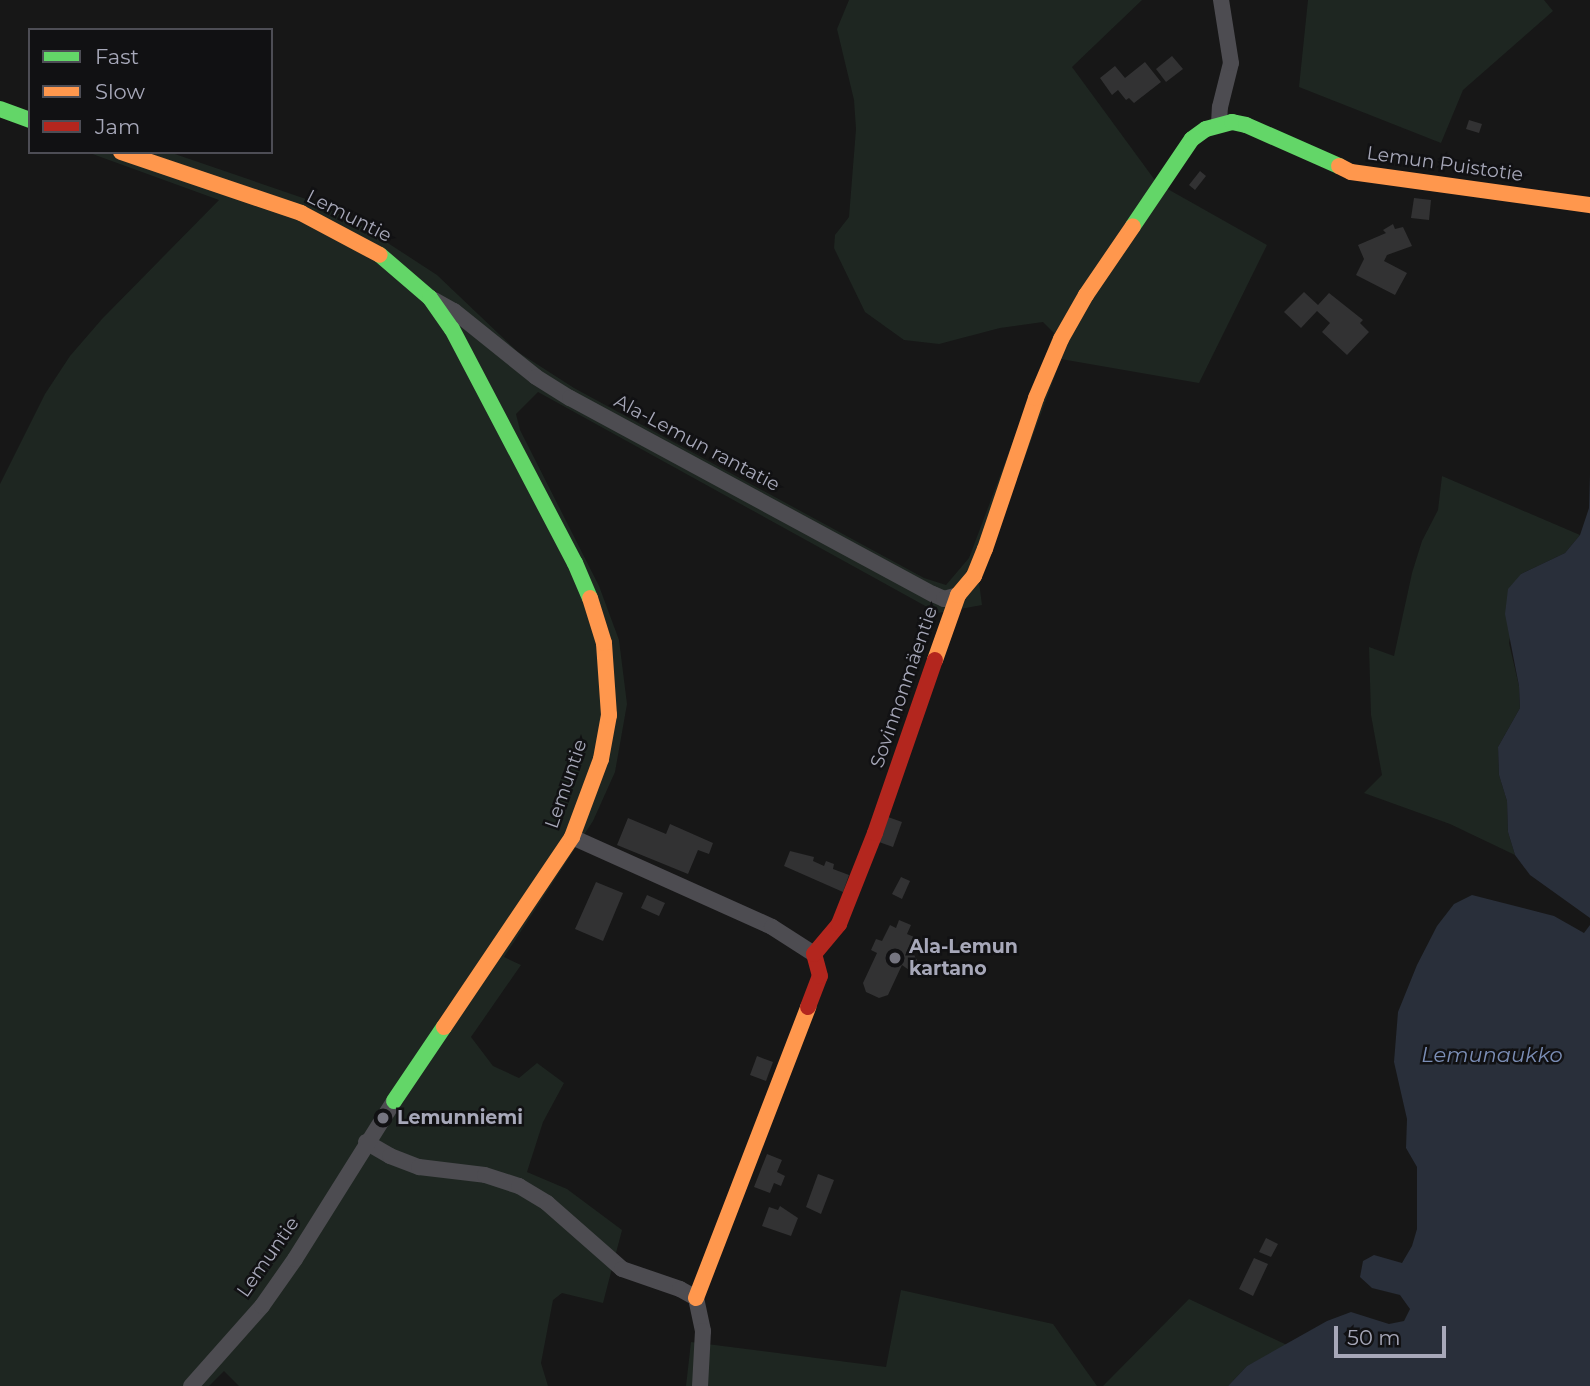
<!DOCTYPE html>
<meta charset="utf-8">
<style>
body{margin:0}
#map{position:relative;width:1590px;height:1386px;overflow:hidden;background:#171717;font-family:Montserrat,sans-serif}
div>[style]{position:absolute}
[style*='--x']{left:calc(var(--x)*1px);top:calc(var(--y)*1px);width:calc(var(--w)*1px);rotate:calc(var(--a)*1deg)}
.green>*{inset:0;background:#1e2621}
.water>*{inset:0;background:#292f3a}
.building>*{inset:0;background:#323233}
.street>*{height:16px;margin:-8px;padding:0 8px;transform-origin:8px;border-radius:8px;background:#4d4c51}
.fast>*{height:16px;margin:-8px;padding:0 8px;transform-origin:8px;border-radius:8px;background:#63d668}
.slow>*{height:16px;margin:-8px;padding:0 8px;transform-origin:8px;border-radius:8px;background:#ff974d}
.jam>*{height:16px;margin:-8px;padding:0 8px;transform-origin:8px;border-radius:8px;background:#b3261e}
.dots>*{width:19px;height:19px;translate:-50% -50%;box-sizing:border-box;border:4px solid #111113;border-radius:50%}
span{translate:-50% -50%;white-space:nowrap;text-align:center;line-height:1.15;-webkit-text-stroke:5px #111113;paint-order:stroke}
.street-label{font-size:19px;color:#a7a8b9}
.poi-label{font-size:19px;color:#a7a8b9;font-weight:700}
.left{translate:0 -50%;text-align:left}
.water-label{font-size:21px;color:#7b8eb6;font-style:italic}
.legend{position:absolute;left:28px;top:28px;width:245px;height:126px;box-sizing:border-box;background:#111113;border:2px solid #4d4d55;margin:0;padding:9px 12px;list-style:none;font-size:21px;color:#a7a8b9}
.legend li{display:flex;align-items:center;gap:14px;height:35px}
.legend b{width:35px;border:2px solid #4d4d55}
.scale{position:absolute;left:1334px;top:1326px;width:112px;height:32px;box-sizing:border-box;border:4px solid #a7a8b9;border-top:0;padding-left:9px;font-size:21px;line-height:24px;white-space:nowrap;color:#a7a8b9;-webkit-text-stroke:5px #111113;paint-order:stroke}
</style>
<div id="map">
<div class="green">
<div style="clip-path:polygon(849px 0,1142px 0,1072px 67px,1157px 183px,1267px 245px,1199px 383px,1061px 359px,979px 582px,982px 605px,938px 613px,538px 392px,516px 414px,520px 430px,599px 586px,619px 640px,627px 704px,615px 772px,593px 821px,504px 957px,521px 965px,471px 1037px,493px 1066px,519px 1078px,537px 1063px,564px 1083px,543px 1122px,527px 1172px,567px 1189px,622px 1230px,603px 1303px,562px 1293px,553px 1300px,541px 1363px,548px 1386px,239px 1386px,224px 1371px,209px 1386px,0 1386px,0 484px,45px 394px,70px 356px,102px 319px,219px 200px,87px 152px,169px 152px,303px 198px,351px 219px,437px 275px,518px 352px,574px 388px,924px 578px,946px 585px,969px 558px,1054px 333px,1043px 322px,1000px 328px,939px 344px,904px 340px,865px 312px,834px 248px,835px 235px,849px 217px,856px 129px,854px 100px,837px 29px)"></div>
<div style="clip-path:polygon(1308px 0,1544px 0,1553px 11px,1463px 90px,1441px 143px,1299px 87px)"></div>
<div style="clip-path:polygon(1442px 476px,1580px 535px,1565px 553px,1521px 574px,1509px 643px,1519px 686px,1520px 708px,1498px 747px,1499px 775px,1507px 801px,1508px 832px,1515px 855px,1450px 824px,1364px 793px,1382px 775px,1371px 715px,1369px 647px,1394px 656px,1412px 573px,1422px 541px,1438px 510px)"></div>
<div style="clip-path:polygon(901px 1290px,1053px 1324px,1097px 1386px,686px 1386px,691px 1342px,886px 1367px)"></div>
<div style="clip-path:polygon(1189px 1299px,1287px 1345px,1247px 1366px,1228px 1386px,1103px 1386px)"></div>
</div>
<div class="water">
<div style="clip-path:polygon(1590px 474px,1590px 918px,1530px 875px,1515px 855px,1508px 832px,1507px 801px,1499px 775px,1498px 747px,1520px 708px,1519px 686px,1505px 614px,1508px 589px,1521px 574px,1565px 553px,1580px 535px,1589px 508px)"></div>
<div style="clip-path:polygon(1472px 895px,1554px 916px,1584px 933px,1590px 925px,1590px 1386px,1228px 1386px,1247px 1366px,1327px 1321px,1351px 1312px,1389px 1324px,1404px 1321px,1410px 1309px,1400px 1295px,1372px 1288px,1360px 1277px,1363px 1261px,1374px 1255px,1402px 1263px,1412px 1246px,1417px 1229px,1417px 1167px,1406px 1148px,1407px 1119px,1394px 1062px,1398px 1012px,1417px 965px,1437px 926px,1454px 904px)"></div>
</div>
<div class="building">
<div style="clip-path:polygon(1172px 56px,1183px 69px,1166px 82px,1156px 69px)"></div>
<div style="clip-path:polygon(1145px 62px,1161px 82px,1134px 103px,1129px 98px,1126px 100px,1118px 90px,1112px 95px,1100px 78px,1115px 66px,1125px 78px)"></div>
<div style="clip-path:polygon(1469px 120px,1482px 124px,1479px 133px,1466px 129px)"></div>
<div style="clip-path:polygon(1200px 171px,1206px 176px,1195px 190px,1189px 185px)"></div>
<div style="clip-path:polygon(1414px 198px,1431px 200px,1429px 220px,1411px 218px)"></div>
<div style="clip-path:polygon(1393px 224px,1395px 229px,1403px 227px,1412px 246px,1387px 255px,1384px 261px,1407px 273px,1395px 295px,1356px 275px,1364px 259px,1358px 245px,1386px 233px,1383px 230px)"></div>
<div style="clip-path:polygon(1304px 292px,1318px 305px,1329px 293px,1363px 320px,1360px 323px,1369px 332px,1347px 355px,1322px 332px,1330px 323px,1317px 311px,1301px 328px,1284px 312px)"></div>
<div style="clip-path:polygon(888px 817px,902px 822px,893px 847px,879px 842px)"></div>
<div style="clip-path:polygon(628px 818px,666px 834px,670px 824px,713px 843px,709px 854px,698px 850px,688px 874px,617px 845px)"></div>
<div style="clip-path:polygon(790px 851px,814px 857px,813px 861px,824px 866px,826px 861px,834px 864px,833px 869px,849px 875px,843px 892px,784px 866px)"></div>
<div style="clip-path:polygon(901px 877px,910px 881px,902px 899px,892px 894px)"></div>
<div style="clip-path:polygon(596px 882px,623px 893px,603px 941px,575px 929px)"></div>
<div style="clip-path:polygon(647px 895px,665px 903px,659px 916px,641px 908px)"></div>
<div style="clip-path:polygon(899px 920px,911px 925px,907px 934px,914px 937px,906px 953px,914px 955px,917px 960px,909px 970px,902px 965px,888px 995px,879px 998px,866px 992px,863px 983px,877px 953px,871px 950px,876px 939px,882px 941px,890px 925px,896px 928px)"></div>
<div style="clip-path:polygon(757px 1056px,773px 1062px,766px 1081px,750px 1075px)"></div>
<div style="clip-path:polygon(767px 1154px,782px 1160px,777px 1172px,785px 1176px,781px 1186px,774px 1183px,770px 1193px,754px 1187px)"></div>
<div style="clip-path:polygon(818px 1174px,834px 1180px,821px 1214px,806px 1207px)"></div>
<div style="clip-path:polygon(780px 1206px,798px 1218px,791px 1236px,762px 1226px,769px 1207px,778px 1210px)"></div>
<div style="clip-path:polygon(1266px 1238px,1278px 1244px,1271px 1257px,1259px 1252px)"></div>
<div style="clip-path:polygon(1254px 1258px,1268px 1264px,1253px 1296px,1239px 1289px)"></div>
</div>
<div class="street">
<div style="--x:1219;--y:124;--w:17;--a:-87"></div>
<div style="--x:1220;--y:107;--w:45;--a:-76"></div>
<div style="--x:1231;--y:63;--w:64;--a:-99"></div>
<div style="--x:434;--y:300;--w:23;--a:29"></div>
<div style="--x:454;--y:311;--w:105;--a:38.8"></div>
<div style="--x:536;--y:377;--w:40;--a:32"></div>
<div style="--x:570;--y:398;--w:413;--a:28.4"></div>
<div style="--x:933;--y:594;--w:12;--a:24"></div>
<div style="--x:944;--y:599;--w:15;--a:-16"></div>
<div style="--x:572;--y:837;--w:219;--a:24.2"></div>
<div style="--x:772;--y:927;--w:50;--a:32.7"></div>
<div style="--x:366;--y:1142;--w:28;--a:30"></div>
<div style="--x:390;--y:1156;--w:31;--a:21"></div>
<div style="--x:419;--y:1167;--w:66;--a:6.9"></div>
<div style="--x:485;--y:1175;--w:36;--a:18"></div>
<div style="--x:519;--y:1186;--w:33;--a:31"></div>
<div style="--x:547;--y:1203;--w:100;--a:41.3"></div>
<div style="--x:622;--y:1269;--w:61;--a:19"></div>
<div style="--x:680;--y:1289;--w:18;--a:29"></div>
<div style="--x:696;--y:1298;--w:34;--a:78"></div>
<div style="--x:703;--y:1331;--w:55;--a:93.1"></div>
<div style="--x:191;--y:1386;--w:107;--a:-48.4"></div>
<div style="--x:262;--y:1306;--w:57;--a:-54.9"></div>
<div style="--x:295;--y:1259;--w:186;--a:-57.9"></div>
</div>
<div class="fast">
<div style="--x:0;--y:109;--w:32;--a:20"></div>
<div style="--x:1133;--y:226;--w:105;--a:-55.9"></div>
<div style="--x:1192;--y:139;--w:17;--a:-36"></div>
<div style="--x:1206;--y:129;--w:27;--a:-15"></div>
<div style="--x:1232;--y:122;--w:14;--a:12"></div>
<div style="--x:1246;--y:125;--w:102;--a:23.8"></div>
<div style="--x:380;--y:255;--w:66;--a:40.7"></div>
<div style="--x:430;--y:298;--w:38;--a:55"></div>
<div style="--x:452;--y:329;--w:264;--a:62.3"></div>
<div style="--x:575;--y:563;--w:38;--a:67"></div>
<div style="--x:394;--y:1101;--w:89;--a:-56"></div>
</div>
<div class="slow">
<div style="--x:121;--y:152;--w:190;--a:18.7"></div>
<div style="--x:301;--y:213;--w:89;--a:28"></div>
<div style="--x:1339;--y:166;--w:13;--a:27"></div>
<div style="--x:1351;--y:172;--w:241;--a:7.9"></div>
<div style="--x:935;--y:660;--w:69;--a:-70.5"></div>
<div style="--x:958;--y:595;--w:25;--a:-50"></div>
<div style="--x:974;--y:576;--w:29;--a:-68"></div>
<div style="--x:985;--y:549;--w:159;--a:-71.3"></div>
<div style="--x:1036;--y:398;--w:64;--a:-67"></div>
<div style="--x:1061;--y:339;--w:51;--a:-60.4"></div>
<div style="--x:1086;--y:295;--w:83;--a:-55.7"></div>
<div style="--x:444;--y:1027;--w:229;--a:-56"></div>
<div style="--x:572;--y:837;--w:83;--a:-69.6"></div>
<div style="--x:601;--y:759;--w:45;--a:-79.7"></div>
<div style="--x:609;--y:715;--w:72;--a:-94"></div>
<div style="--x:604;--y:643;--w:47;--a:-107.3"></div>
<div style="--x:696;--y:1298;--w:312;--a:-68.9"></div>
</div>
<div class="jam">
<div style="--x:808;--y:1007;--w:33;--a:-69"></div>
<div style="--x:820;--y:976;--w:23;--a:-105"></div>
<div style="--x:814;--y:954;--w:39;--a:-50"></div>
<div style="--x:839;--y:924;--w:98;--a:-68.4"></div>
<div style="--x:875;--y:833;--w:183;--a:-70.9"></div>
</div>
<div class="dots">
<div style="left:895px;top:958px;background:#757580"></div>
<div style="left:383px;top:1118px;background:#757580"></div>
</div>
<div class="street-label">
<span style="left:1445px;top:164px;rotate:8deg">Lemun Puistotie</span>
<span style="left:349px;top:216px;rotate:27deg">Lemuntie</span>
<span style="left:697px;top:443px;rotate:28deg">Ala-Lemun rantatie</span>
<span style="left:904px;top:687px;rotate:-71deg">Sovinnonmäentie</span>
<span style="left:566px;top:784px;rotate:-71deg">Lemuntie</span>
<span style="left:268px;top:1257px;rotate:-55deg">Lemuntie</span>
</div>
<div class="poi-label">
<span class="left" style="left:909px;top:958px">Ala-Lemun<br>kartano</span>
<span class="left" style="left:397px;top:1118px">Lemunniemi</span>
</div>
<div class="water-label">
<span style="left:1492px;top:1055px">Lemunaukko</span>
</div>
<ul class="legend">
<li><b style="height:9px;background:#63d668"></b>Fast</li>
<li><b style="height:9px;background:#ff974d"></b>Slow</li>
<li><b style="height:9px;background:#b3261e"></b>Jam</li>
</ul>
<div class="scale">50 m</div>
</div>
